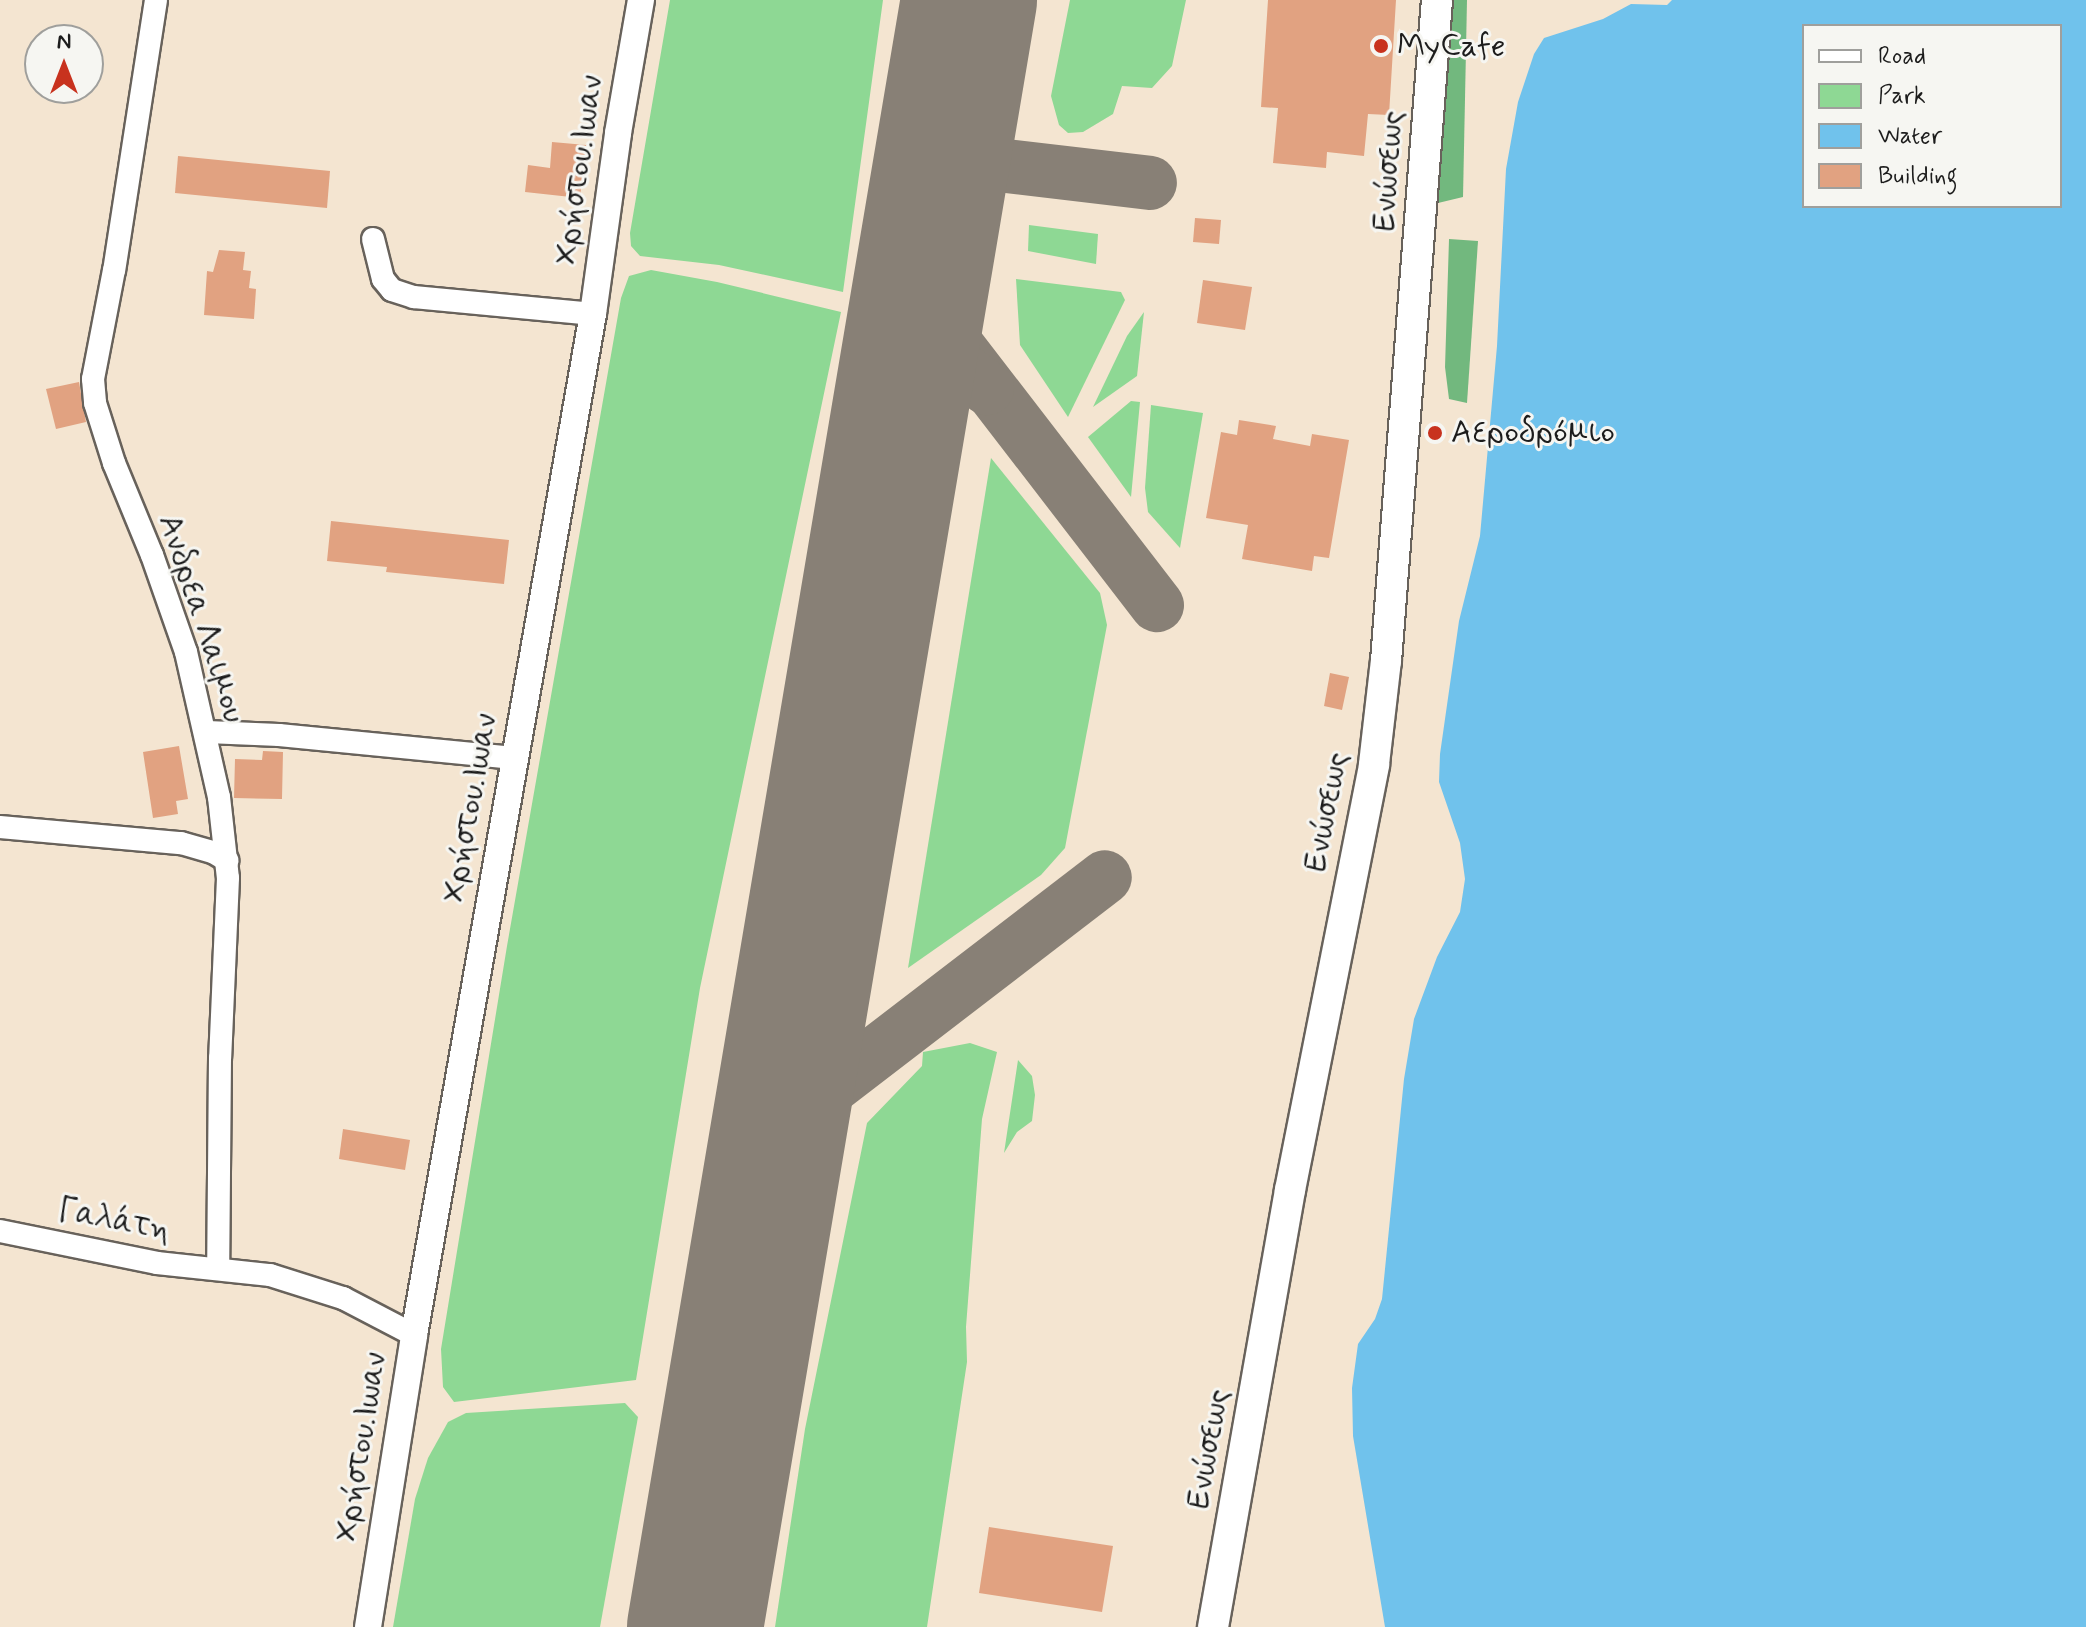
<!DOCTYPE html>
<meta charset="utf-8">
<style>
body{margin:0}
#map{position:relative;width:2086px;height:1627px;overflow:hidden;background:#f4e5d1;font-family:Mynerve,sans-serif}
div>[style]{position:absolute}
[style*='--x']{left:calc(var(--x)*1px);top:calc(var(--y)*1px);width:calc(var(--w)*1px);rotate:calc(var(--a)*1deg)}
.green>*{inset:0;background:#8ed894}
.forest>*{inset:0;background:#72b87e}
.water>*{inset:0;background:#70c2ec}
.taxiway>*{height:54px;margin:-27px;padding:0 27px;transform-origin:27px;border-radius:27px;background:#888076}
.runway>*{height:136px;margin:-68px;padding:0 68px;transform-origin:68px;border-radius:68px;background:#888076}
.building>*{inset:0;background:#e1a281}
.roads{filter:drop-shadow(2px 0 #68625b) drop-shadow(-2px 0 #68625b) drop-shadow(0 2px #68625b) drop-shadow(0 -2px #68625b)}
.minor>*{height:22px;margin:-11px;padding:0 11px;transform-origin:11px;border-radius:11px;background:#fff}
.tertiary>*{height:26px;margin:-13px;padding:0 13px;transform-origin:13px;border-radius:13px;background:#fff}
.secondary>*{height:30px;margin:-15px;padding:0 15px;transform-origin:15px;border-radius:15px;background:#fff}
.dots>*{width:22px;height:22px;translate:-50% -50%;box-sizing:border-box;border:4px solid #f6f6f2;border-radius:50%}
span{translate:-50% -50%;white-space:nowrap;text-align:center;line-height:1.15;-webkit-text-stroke:6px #f6f6f2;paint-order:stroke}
.poi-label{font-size:32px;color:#1c1c1c}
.left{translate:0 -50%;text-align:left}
.street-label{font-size:32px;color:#1c1c1c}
.legend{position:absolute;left:1802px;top:24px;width:260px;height:184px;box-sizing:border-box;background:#f6f6f2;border:2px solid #9f9f9c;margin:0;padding:10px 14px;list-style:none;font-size:24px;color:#1c1c1c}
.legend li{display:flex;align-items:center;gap:16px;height:40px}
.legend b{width:40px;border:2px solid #9f9f9c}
.north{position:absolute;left:24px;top:24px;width:80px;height:80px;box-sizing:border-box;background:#f6f6f2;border:2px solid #9f9f9c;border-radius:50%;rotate:0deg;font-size:22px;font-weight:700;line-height:32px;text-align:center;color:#1c1c1c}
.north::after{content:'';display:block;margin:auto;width:28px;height:36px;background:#c8321e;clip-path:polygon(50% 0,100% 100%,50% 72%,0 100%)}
</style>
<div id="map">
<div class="green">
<div style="clip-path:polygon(670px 0,883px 0,843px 292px,719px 265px,640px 256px,631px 246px,630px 233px)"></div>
<div style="clip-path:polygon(1070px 0,1186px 0,1172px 66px,1152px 88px,1122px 86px,1113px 114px,1083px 132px,1068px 133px,1059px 125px,1051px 96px)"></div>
<div style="clip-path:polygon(1029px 225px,1098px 234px,1096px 264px,1028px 251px)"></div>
<div style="clip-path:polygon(651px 270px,717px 282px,841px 312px,700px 988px,636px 1380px,454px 1402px,443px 1387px,441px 1349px,507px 946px,621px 298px,629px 276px)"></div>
<div style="clip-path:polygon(1016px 279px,1121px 292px,1125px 300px,1068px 417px,1020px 345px)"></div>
<div style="clip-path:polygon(1144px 312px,1137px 376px,1093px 407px,1127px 336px)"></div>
<div style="clip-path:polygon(1131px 401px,1140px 402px,1131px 497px,1088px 437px)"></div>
<div style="clip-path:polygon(1151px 405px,1203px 413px,1180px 548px,1148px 512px,1145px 488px)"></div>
<div style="clip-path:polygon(991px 458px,1100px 593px,1107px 625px,1065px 848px,1041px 875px,908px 968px)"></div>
<div style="clip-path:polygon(970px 1043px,997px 1052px,982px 1119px,966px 1327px,967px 1362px,927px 1627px,775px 1627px,805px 1429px,867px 1123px,922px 1066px,923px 1052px)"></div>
<div style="clip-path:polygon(1018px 1060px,1032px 1076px,1035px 1095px,1032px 1121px,1017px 1132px,1004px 1153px)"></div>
<div style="clip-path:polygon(625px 1403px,638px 1417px,600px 1627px,393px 1627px,415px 1499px,428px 1458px,448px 1422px,466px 1413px)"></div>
</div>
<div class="forest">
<div style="clip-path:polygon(1449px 0,1467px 0,1463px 197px,1438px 203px)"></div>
<div style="clip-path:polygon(1449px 239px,1478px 241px,1467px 403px,1449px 399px,1445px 367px)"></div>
</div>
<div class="water">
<div style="clip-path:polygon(evenodd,1672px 0,2086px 0,2086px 1627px,1385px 1627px,1353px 1436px,1352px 1388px,1358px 1344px,1375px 1319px,1382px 1299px,1404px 1079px,1414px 1019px,1437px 957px,1460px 912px,1465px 879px,1460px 843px,1439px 782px,1440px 754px,1459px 621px,1480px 536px,1497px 346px,1506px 169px,1518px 102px,1534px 54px,1544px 38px,1603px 19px,1631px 4px,1667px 5px,1672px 0,1804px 26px,2060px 26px,2060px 206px,1804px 206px,1804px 26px)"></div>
</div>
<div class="taxiway">
<div style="--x:948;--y:126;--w:29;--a:59"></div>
<div style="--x:963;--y:151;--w:29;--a:27"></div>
<div style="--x:989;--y:164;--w:162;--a:6.7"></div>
<div style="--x:926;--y:259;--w:47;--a:82.7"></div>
<div style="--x:932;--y:306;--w:39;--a:59"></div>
<div style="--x:952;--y:339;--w:336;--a:52.4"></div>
<div style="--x:903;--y:391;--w:31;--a:-36"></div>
<div style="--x:928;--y:373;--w:19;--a:-12"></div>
<div style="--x:947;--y:369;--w:18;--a:6"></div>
<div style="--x:965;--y:371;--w:28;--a:38"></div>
<div style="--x:799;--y:1009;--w:24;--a:90"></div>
<div style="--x:799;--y:1033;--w:30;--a:56"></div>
<div style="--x:816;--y:1058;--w:23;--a:20"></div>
<div style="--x:838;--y:1066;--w:19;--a:-6"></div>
<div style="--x:857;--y:1064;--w:21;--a:-31"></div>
<div style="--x:777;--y:1141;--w:52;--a:-48.1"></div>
<div style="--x:812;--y:1102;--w:369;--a:-37.5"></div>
</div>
<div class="runway">
<div style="--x:695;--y:1627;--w:1650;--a:-80.44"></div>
</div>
<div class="building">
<div style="clip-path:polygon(1268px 0,1396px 0,1389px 115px,1368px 114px,1364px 156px,1327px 152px,1326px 168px,1273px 163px,1278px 108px,1261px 107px)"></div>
<div style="clip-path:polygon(552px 142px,586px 145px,580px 198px,525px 192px,528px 165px,550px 168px)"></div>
<div style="clip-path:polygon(178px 156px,330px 171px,327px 208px,175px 193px)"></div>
<div style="clip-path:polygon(1195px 218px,1221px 220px,1219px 244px,1193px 242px)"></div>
<div style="clip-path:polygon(219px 250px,245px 252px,243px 270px,251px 271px,249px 288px,256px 289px,254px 319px,204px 315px,207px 271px,213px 272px)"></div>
<div style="clip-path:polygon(1203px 280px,1252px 287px,1245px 330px,1197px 323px)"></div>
<div style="clip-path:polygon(79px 382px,86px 422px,56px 429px,46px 389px)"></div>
<div style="clip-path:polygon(1239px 420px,1276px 426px,1273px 439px,1310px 446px,1312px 434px,1349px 440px,1329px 558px,1314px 556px,1312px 571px,1242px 559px,1248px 525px,1206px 518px,1221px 432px,1237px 435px)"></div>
<div style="clip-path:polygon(331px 521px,509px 540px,504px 584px,386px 572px,387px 567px,327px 561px)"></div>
<div style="clip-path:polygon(1330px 673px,1349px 677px,1342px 710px,1324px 706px)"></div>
<div style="clip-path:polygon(179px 746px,188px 799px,176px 801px,178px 814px,153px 818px,143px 752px)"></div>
<div style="clip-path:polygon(263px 751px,283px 752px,282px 799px,234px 798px,235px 759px,262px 760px)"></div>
<div style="clip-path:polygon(343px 1129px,410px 1140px,405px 1170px,339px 1159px)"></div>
<div style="clip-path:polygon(989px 1527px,1113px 1546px,1102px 1612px,979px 1593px)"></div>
</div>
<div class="roads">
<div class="minor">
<div style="--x:156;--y:0;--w:273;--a:98.8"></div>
<div style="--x:114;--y:270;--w:111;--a:100.9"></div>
<div style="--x:93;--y:379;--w:24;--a:85"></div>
<div style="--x:95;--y:403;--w:63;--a:72.4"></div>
<div style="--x:114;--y:463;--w:100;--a:67.6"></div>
<div style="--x:152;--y:555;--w:103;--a:70.7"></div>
<div style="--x:186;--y:652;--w:149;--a:77.2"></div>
<div style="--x:219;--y:797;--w:81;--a:83.7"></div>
<div style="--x:228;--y:878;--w:180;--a:92.5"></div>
<div style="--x:220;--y:1058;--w:209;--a:90.5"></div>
<div style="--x:373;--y:239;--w:41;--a:76"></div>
<div style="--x:383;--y:279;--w:14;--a:51"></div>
<div style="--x:392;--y:290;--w:23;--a:18"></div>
<div style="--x:414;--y:297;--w:180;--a:5.4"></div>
<div style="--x:207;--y:732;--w:72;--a:2.4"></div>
<div style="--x:279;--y:735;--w:236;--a:5.6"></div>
<div style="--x:0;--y:827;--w:182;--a:5.1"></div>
<div style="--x:181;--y:843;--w:33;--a:16"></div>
<div style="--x:213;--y:852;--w:17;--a:31"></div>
<div style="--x:0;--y:1231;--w:160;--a:11.5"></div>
<div style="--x:157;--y:1263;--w:114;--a:6.1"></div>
<div style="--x:270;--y:1275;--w:77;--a:17.5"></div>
<div style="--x:343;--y:1298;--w:80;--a:27.5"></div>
</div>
<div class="tertiary">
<div style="--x:368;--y:1627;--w:296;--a:-81"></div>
<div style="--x:414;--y:1335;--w:1037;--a:-80.06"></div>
<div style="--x:593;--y:314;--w:183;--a:-82.1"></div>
<div style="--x:618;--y:133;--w:135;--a:-80.2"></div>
</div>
<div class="secondary">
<div style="--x:1213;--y:1627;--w:444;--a:-80"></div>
<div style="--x:1290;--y:1190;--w:434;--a:-78.8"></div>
<div style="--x:1374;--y:764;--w:104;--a:-83.4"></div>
<div style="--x:1386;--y:661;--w:663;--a:-85.59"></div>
</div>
</div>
<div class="dots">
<div style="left:1381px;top:46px;background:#c8321e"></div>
<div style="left:1435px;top:433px;background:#c8321e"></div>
</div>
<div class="poi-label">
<span class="left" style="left:1397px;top:46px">MyCafe</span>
<span class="left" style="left:1451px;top:433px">Αεροδρόμιο</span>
</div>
<div class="street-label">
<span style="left:580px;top:170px;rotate:-82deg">Χρήστου.Ιωαν</span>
<span style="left:1389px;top:171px;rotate:-86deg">Ενώσεως</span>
<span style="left:201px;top:619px;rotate:72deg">Ανδρεα Λαιμου</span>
<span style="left:471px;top:808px;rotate:-80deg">Χρήστου.Ιωαν</span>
<span style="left:1327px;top:812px;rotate:-79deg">Ενώσεως</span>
<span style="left:114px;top:1221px;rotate:11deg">Γαλάτη</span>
<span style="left:362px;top:1447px;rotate:-81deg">Χρήστου.Ιωαν</span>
<span style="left:1209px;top:1449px;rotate:-80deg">Ενώσεως</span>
</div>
<ul class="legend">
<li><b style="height:10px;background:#fff"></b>Road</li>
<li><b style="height:22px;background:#8ed894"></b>Park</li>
<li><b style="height:22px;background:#70c2ec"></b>Water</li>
<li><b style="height:22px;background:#e1a281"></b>Building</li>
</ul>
<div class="north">N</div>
</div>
